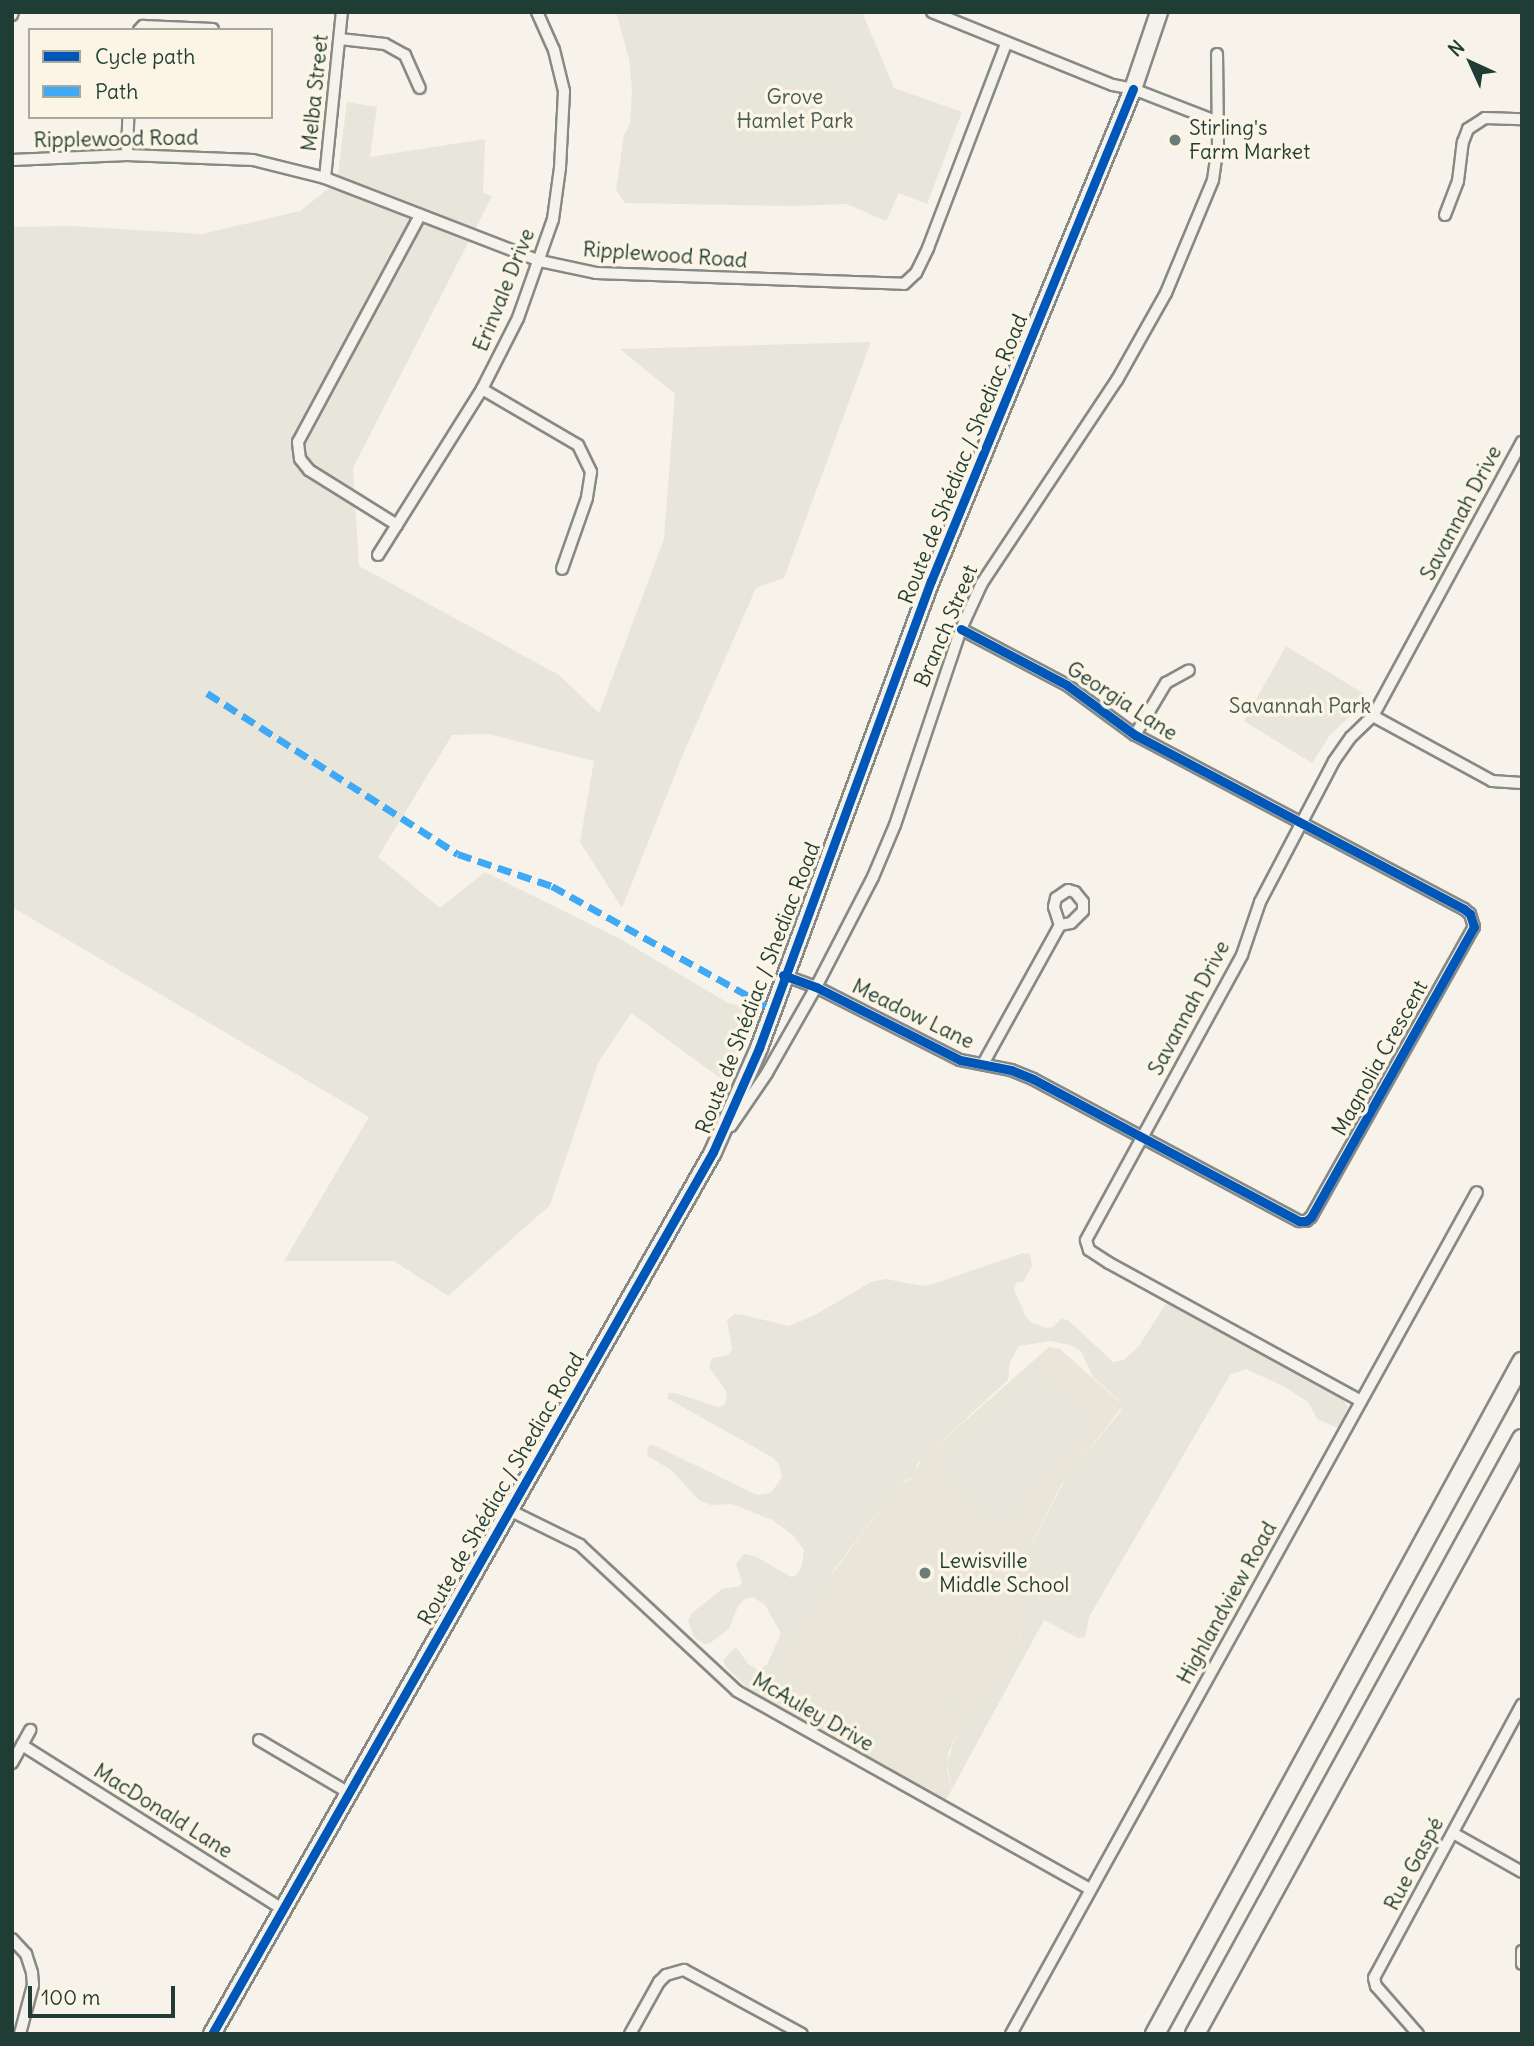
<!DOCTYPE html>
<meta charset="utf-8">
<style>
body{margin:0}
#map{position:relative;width:1534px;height:2046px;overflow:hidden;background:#f7f3ea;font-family:Delius,sans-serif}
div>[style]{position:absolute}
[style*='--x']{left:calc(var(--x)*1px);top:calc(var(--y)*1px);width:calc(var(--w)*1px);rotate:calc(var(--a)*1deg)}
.built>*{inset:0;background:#e9e5d9}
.green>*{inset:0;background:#e8e5da}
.roads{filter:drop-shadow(2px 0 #868984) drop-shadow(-2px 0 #868984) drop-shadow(0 2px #868984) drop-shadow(0 -2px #868984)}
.street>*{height:10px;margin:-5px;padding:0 5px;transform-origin:5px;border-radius:5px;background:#f5f2ec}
.primary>*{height:16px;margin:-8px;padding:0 8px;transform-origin:8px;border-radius:8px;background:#f5f2ec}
.highway>*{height:18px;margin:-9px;padding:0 9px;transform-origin:9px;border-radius:9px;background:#f5f2ec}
.quiet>*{height:7px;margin-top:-3.5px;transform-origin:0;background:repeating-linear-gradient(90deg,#3fa9f5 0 14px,transparent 0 21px)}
.cycleway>*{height:9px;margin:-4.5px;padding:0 4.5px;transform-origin:4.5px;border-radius:4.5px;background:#0057b8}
.dots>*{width:19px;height:19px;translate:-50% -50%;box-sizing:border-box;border:4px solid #fcf5e5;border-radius:50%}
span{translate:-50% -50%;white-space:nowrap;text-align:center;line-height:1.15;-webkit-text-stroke:7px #fcf5e5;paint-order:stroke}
.street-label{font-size:21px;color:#1f3d34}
.park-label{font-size:21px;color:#455c52}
.poi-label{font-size:21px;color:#1f3d34}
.left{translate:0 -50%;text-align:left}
.frame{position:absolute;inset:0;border:14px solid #1f3d34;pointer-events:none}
.legend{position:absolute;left:28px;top:28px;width:245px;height:91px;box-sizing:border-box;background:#fcf5e5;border:2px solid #a4ab9e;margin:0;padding:9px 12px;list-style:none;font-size:21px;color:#1f3d34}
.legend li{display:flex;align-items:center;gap:14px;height:35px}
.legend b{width:35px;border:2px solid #a4ab9e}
.north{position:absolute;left:1436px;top:28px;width:70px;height:70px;-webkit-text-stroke:5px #fcf5e5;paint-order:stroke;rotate:315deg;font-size:19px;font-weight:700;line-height:28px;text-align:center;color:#1f3d34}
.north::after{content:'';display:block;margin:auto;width:24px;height:32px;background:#1f3d34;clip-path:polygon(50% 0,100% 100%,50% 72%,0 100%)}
.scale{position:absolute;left:28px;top:1986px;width:147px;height:32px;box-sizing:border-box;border:4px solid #1f3d34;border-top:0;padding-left:9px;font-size:21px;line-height:24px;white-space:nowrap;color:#1f3d34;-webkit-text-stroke:5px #fcf5e5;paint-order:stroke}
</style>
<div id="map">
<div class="built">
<div style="clip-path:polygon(1049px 1347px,1060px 1349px,1121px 1403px,1122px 1407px,1061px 1485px,1023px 1561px,1018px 1583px,1020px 1652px,956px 1734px,948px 1754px,947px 1770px,952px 1789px,945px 1801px,767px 1700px,827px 1581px,899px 1484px,910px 1480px,922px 1459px)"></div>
</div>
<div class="green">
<div style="clip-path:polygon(616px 12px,862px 12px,894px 88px,962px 112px,927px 204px,899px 193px,886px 221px,847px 204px,792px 206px,625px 203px,616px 190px,624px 135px,630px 124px,632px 88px,629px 59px)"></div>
<div style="clip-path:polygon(347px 102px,377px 107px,370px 157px,485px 139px,483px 193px,492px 196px,353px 468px,359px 566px,559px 675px,599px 713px,664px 539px,675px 394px,620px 349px,871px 342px,784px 578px,756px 588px,684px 752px,622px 908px,580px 842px,594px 761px,489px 734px,452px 735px,378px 857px,440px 908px,485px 872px,622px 940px,728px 1003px,756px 1010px,723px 1080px,631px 1013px,598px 1063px,550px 1205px,448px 1296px,394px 1261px,284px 1261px,369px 1117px,12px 907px,12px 227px,70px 226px,202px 234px,300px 211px,337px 182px)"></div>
<div style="clip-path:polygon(1286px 646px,1366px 695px,1355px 712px,1330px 735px,1312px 763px,1244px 721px)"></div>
<div style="clip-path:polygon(1023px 1253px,1030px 1254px,1032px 1266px,1023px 1282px,1017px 1282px,1014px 1289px,1026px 1317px,1032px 1323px,1047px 1328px,1053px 1327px,1061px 1319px,1068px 1320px,1113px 1362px,1124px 1360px,1139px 1346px,1167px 1302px,1343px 1399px,1348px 1407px,1338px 1428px,1317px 1419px,1308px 1402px,1285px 1387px,1246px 1369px,1230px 1375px,1089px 1617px,1085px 1637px,1078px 1638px,1044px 1620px,952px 1789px,947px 1764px,956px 1734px,1020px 1652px,1018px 1583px,1023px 1561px,1066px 1478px,1121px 1411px,1121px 1402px,1093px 1377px,1081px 1351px,1070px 1345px,1050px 1341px,1019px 1346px,1010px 1362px,1008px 1380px,918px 1463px,913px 1477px,899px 1484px,834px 1570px,767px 1700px,748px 1688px,726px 1667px,723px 1660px,736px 1647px,748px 1664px,758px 1670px,767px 1665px,781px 1633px,765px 1605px,753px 1597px,745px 1599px,738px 1606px,729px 1629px,710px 1643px,704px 1644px,694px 1637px,688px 1621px,692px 1613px,722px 1589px,740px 1586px,742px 1582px,736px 1564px,744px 1554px,757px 1557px,791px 1577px,797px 1575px,802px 1566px,804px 1550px,793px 1535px,772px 1520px,732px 1504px,711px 1505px,699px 1500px,671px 1470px,648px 1456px,647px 1450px,650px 1445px,656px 1446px,757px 1495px,771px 1493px,782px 1477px,779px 1464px,772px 1457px,667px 1398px,669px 1393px,675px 1393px,718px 1407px,724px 1405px,727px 1399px,726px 1391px,709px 1367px,712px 1358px,728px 1355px,732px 1349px,727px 1320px,735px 1314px,743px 1315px,789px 1326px,815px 1315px,871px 1282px,886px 1279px,922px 1286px,933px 1284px)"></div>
<div style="clip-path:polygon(1034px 1363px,1098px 1423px,997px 1530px,933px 1470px)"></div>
<div style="clip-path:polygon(945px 1696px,958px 1709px,948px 1718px,936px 1705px)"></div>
</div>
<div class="roads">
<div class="street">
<div style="--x:932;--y:12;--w:195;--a:22"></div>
<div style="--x:1113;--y:85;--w:20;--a:11"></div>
<div style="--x:1133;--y:89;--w:91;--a:21.2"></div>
<div style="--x:12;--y:15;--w:3;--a:-72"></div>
<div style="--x:139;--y:30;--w:6;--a:-45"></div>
<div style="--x:143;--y:26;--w:70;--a:2.5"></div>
<div style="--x:340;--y:39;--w:45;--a:6.3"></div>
<div style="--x:385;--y:44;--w:23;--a:29"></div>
<div style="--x:405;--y:55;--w:36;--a:66"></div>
<div style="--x:127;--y:155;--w:38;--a:-88"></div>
<div style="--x:12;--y:160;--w:115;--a:-2.5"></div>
<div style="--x:127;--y:155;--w:126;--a:2.3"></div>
<div style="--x:253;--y:160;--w:74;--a:14"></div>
<div style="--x:325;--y:178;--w:230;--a:21.1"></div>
<div style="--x:540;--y:261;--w:57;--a:12.1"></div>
<div style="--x:596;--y:273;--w:308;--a:2"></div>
<div style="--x:904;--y:284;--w:16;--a:-43"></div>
<div style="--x:916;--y:273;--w:28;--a:-64"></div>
<div style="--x:928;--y:248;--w:218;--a:-69.1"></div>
<div style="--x:325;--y:178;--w:167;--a:-84.2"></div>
<div style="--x:1445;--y:215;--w:36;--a:-69"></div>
<div style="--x:1458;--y:181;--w:39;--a:-83"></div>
<div style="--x:1463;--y:142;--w:14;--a:-69"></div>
<div style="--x:1468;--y:129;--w:20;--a:-33"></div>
<div style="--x:1485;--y:118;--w:37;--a:2"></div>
<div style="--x:482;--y:389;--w:111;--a:30.3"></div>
<div style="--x:578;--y:445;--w:30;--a:64"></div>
<div style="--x:591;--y:472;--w:26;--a:99"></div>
<div style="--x:587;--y:498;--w:75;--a:109.4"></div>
<div style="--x:397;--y:525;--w:104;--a:-148"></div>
<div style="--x:309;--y:470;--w:14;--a:-129"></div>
<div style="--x:300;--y:459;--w:17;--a:-97"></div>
<div style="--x:298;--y:442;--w:258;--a:-61.7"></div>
<div style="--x:378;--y:555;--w:196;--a:-57.9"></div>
<div style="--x:482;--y:389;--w:80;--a:-63.1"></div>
<div style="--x:518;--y:318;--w:105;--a:-70.5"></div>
<div style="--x:553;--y:219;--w:51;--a:-82.2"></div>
<div style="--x:560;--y:168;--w:77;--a:-87"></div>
<div style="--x:564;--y:91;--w:42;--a:-103.7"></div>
<div style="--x:554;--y:50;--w:42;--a:-114.1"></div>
<div style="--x:1373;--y:716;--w:136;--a:28.6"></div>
<div style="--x:1492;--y:781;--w:30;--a:4"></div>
<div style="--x:1135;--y:735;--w:61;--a:-59.2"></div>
<div style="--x:1166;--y:683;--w:26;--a:-29"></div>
<div style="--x:783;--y:975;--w:35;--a:20"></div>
<div style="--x:816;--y:987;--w:161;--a:26.9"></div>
<div style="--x:960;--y:1060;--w:52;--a:11.1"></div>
<div style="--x:1011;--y:1070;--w:24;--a:22"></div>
<div style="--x:1033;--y:1079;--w:302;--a:28.1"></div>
<div style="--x:1299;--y:1221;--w:7;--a:0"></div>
<div style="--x:1306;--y:1221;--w:6;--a:-39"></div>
<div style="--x:1311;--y:1217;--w:333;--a:-60.7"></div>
<div style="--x:1474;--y:927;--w:14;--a:-107"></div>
<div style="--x:1470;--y:914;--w:8;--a:-140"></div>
<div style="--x:1464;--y:909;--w:372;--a:-152.1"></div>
<div style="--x:1135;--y:735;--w:84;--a:-143.7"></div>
<div style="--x:1067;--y:685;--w:120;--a:-152.2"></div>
<div style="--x:983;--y:1064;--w:159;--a:-61"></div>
<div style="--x:1060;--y:925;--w:11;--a:-10"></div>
<div style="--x:1071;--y:923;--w:17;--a:-45"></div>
<div style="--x:1083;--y:911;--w:9;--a:-90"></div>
<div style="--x:1083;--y:902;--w:13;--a:-129"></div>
<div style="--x:1075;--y:892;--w:7;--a:-164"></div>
<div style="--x:1068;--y:890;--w:14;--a:146"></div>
<div style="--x:1056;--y:898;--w:9;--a:103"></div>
<div style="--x:1054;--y:907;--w:19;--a:72"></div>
<div style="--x:731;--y:1126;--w:64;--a:-55.8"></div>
<div style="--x:767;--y:1073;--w:99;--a:-60.3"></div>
<div style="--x:816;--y:987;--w:124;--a:-62.6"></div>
<div style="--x:873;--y:877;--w:56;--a:-67.1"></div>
<div style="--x:895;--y:825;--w:207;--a:-71.4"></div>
<div style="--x:961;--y:629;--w:51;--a:-65.5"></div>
<div style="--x:982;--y:583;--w:244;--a:-56.4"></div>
<div style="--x:1117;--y:380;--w:100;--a:-60.6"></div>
<div style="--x:1166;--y:293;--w:122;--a:-67.4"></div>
<div style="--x:1213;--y:180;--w:34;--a:-82"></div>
<div style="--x:1218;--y:146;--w:92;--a:-90.6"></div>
<div style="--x:1361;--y:1401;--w:287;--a:-151.3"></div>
<div style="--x:1109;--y:1263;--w:24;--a:-147"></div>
<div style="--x:1089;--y:1250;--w:10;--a:-107"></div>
<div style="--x:1086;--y:1240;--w:325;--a:-61.3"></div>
<div style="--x:1242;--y:955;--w:56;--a:-71.2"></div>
<div style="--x:1260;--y:902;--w:159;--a:-62.3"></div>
<div style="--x:1334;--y:761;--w:29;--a:-55"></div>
<div style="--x:1351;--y:737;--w:30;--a:-44"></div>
<div style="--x:1373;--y:716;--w:312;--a:-61.5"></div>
<div style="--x:509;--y:1510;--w:79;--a:26.2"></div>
<div style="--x:580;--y:1545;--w:214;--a:42.9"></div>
<div style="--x:737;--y:1691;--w:405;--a:29.3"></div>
<div style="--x:259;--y:1740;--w:104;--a:30.5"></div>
<div style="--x:22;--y:1745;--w:310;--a:32.2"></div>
<div style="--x:12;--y:1763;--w:38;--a:-61"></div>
<div style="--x:1453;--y:1833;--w:79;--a:29.5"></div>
<div style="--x:12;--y:1939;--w:21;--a:47"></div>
<div style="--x:26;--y:1954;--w:20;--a:72"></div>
<div style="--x:32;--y:1973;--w:12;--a:85"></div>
<div style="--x:33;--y:1985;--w:51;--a:104.9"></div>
<div style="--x:1522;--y:1951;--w:13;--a:90"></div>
<div style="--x:630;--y:2034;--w:60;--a:-60.9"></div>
<div style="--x:659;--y:1982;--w:10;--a:-45"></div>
<div style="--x:666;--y:1975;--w:19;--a:-16"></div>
<div style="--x:684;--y:1970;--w:134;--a:28.5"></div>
<div style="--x:1011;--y:2034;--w:962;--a:-61.04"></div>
<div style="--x:1418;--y:2034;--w:64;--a:-131.2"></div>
<div style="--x:1376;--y:1986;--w:8;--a:-104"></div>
<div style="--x:1374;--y:1978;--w:311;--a:-61.6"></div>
</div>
<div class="primary">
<div style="--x:212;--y:2034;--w:1014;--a:-60.4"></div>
<div style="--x:713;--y:1152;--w:114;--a:-66.1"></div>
<div style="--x:759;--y:1048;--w:498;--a:-69.8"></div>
<div style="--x:931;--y:581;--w:532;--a:-67.68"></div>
<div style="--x:1133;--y:89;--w:81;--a:-71.3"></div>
</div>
<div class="highway">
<div style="--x:1155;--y:2034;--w:766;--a:-61.36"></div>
<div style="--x:1195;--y:2034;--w:679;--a:-61.21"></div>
</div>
</div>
<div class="quiet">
<div style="--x:207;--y:693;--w:298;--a:32.7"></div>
<div style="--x:458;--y:854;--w:99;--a:18.8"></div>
<div style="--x:552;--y:886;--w:252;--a:29.2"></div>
</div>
<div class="cycleway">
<div style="--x:783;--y:975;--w:35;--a:20"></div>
<div style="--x:816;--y:987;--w:161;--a:26.9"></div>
<div style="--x:960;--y:1060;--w:52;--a:11.1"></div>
<div style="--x:1011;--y:1070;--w:24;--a:22"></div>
<div style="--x:1033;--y:1079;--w:302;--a:28.1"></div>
<div style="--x:1299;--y:1221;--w:7;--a:0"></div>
<div style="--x:1306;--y:1221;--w:6;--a:-39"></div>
<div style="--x:1311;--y:1217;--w:333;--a:-60.7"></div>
<div style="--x:1474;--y:927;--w:14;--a:-107"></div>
<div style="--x:1470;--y:914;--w:8;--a:-140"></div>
<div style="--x:1464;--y:909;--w:372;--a:-152.1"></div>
<div style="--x:1135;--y:735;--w:84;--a:-143.7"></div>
<div style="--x:1067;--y:685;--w:120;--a:-152.2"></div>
<div style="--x:212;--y:2034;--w:1014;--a:-60.4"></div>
<div style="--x:713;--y:1152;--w:114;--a:-66.1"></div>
<div style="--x:759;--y:1048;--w:498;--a:-69.8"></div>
<div style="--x:931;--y:581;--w:532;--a:-67.68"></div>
</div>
<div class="dots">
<div style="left:1175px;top:140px;background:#6b7d74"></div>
<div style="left:925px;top:1573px;background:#6b7d74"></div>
</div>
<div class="street-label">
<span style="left:315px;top:93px;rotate:-84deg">Melba Street</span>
<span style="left:116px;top:139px;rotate:-1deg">Ripplewood Road</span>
<span style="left:665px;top:255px;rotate:4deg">Ripplewood Road</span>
<span style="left:504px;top:290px;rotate:-68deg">Erinvale Drive</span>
<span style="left:963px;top:459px;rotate:-68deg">Route de Shédiac / Shediac Road</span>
<span style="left:1461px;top:513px;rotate:-62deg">Savannah Drive</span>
<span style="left:946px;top:626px;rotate:-67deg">Branch Street</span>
<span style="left:1122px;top:701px;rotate:33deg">Georgia Lane</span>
<span style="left:758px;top:988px;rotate:-69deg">Route de Shédiac / Shediac Road</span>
<span style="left:1189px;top:1008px;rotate:-62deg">Savannah Drive</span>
<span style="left:913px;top:1014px;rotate:26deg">Meadow Lane</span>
<span style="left:1380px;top:1058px;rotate:-61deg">Magnolia Crescent</span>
<span style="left:501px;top:1489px;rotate:-60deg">Route de Shédiac / Shediac Road</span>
<span style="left:1227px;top:1603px;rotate:-61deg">Highlandview Road</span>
<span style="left:813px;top:1712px;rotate:30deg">McAuley Drive</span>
<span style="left:163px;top:1811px;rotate:32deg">MacDonald Lane</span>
<span style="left:1414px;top:1864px;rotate:-62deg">Rue Gaspé</span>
</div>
<div class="park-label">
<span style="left:795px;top:109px">Grove<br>Hamlet Park</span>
<span style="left:1300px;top:706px">Savannah Park</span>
</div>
<div class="poi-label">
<span class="left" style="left:1189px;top:140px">Stirling's<br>Farm Market</span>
<span class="left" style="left:939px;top:1573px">Lewisville<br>Middle School</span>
</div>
<div class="frame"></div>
<ul class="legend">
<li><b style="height:9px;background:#0057b8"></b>Cycle path</li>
<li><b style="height:9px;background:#3fa9f5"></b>Path</li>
</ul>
<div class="north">N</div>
<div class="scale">100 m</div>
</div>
